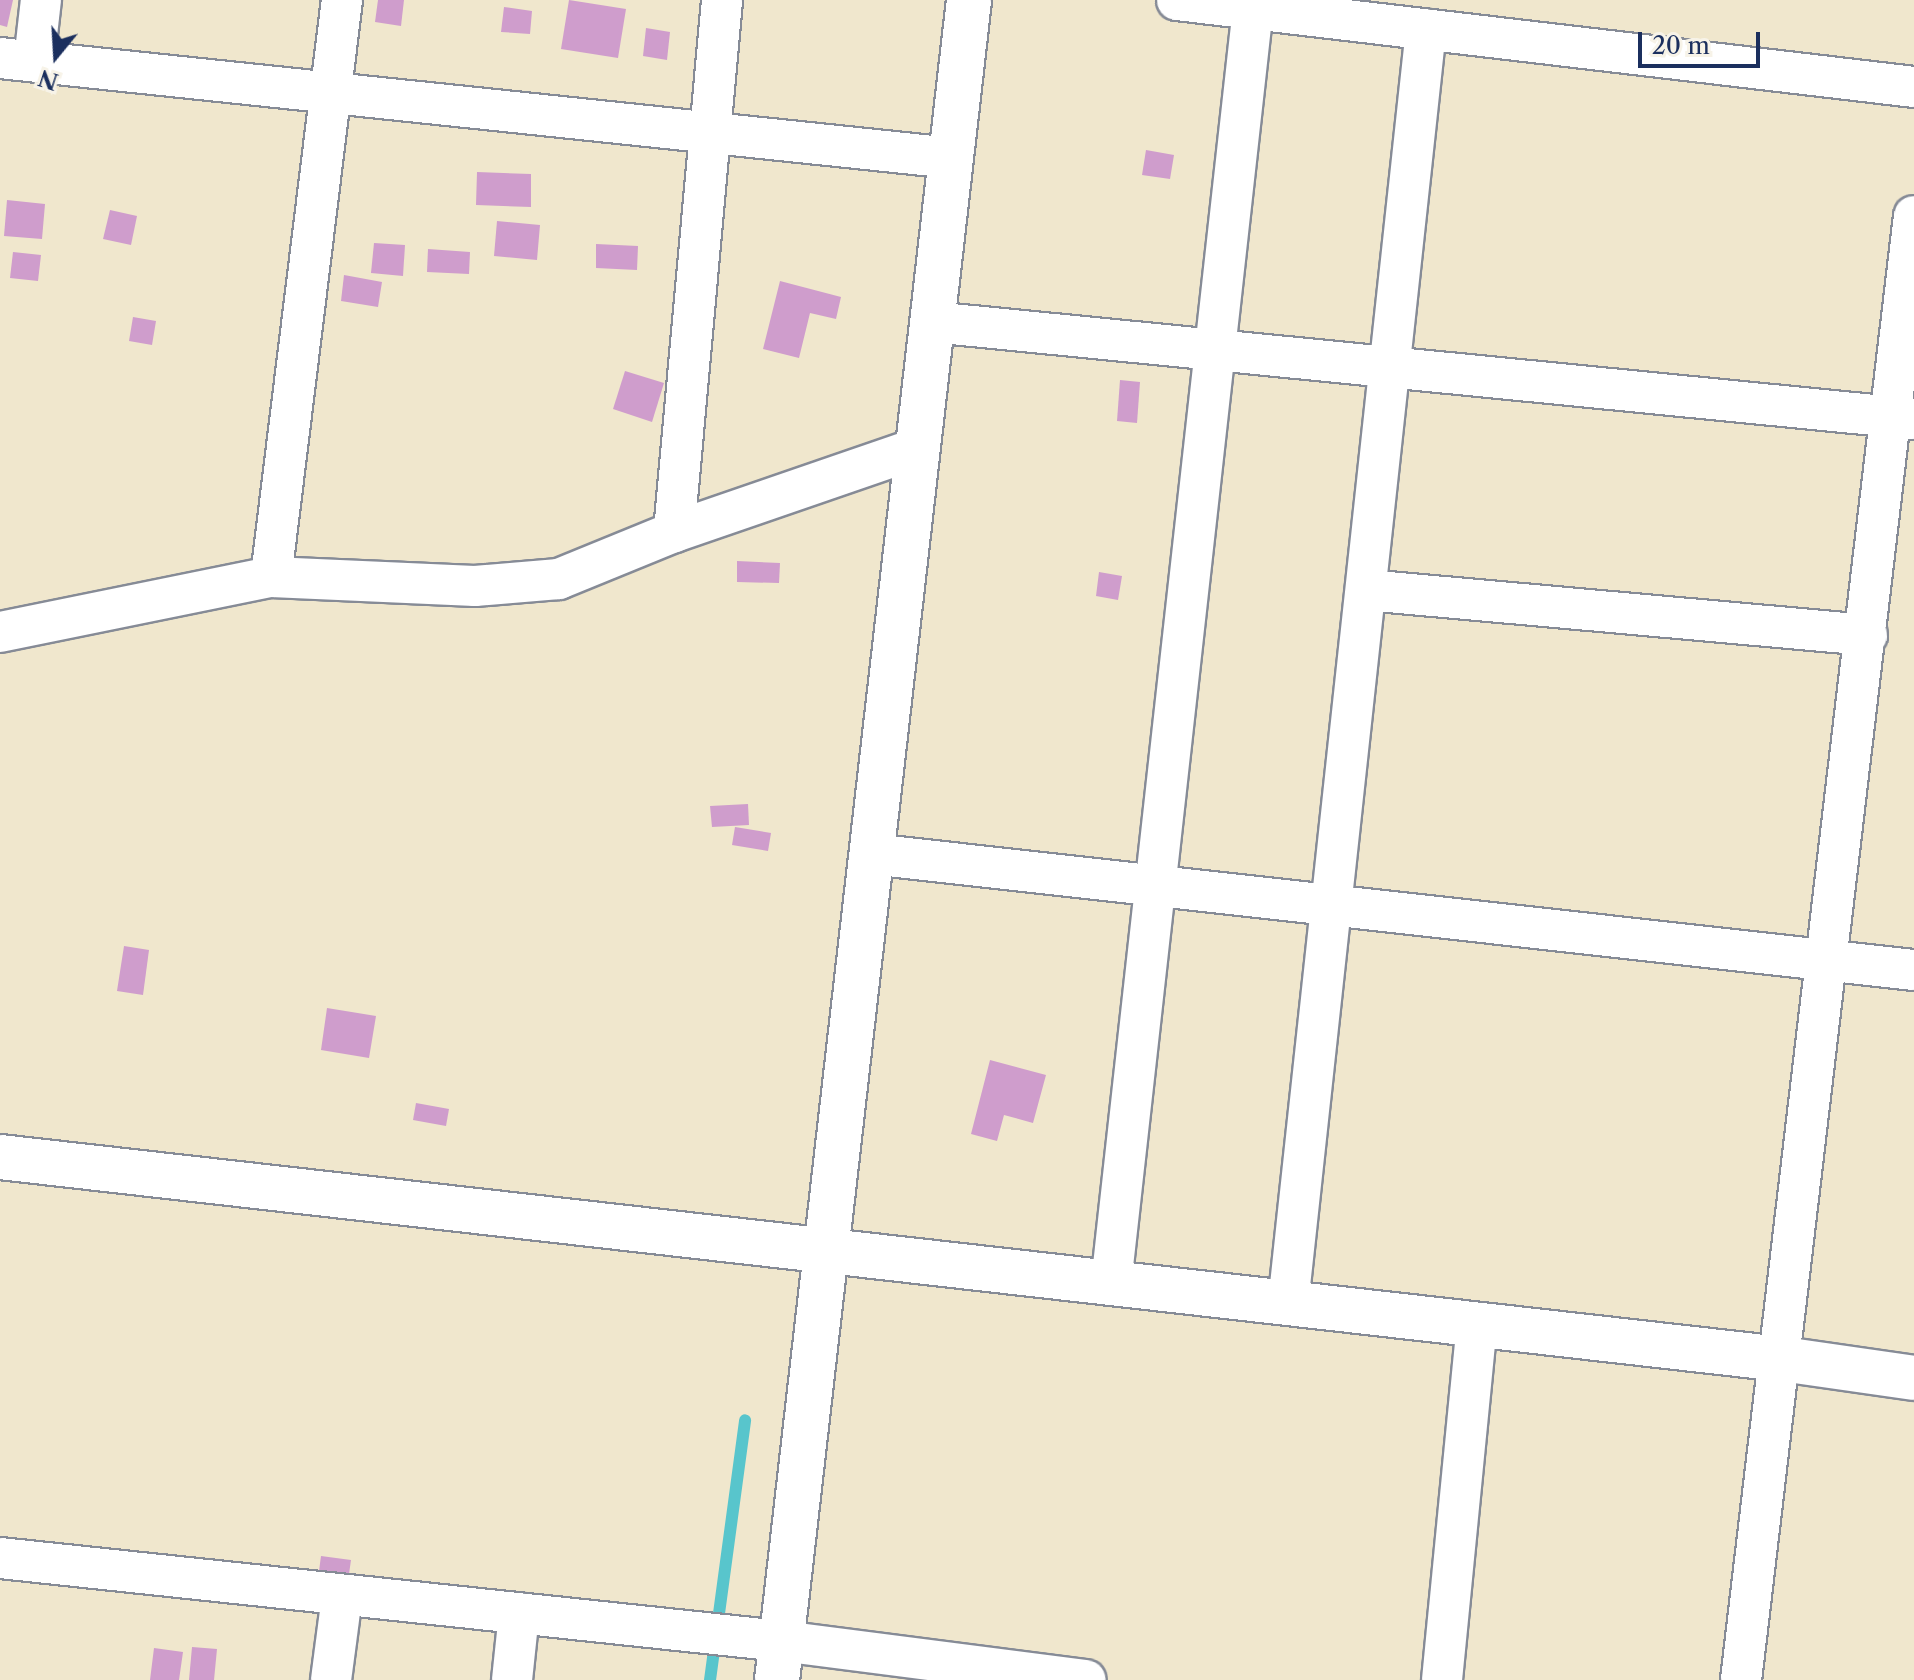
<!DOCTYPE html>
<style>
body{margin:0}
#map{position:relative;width:1914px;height:1680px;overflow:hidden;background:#f0e7cd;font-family:"Libre Caslon Text",serif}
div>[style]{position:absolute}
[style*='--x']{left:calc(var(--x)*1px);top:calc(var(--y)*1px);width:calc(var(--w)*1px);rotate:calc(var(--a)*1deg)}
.stream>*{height:12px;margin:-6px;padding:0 6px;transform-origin:6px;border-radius:6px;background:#58c5cc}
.building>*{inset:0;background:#cf9dcc}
.roads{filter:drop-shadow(2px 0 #868b96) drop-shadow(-2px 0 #868b96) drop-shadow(0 2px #868b96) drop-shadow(0 -2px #868b96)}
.minor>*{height:40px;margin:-20px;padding:0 20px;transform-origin:20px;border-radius:20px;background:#fff}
.tertiary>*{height:44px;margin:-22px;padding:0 22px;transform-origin:22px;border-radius:22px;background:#fff}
span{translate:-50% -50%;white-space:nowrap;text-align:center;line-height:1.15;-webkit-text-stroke:6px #f7f3e8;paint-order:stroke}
.north{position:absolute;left:16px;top:16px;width:80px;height:80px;-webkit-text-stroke:6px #f7f3e8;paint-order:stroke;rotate:198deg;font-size:22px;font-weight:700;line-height:32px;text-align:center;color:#1b2f5e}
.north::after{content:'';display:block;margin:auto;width:28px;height:36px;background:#1b2f5e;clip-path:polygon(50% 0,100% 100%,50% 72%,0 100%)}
.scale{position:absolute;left:1638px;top:32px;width:122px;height:36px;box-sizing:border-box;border:4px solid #1b2f5e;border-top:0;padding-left:10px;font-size:24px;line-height:28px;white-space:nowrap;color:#1b2f5e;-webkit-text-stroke:6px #f7f3e8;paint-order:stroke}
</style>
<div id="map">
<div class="stream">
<div style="--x:710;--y:1680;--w:262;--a:-82.3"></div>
</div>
<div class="building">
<div style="clip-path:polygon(0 0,13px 0,7px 27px,0 25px)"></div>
<div style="clip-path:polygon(378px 0,404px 0,401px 26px,375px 22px)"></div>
<div style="clip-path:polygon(569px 0,626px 9px,618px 58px,561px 49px)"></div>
<div style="clip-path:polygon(504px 7px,532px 11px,530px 34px,501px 32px)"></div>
<div style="clip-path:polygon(646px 28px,670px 32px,667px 60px,643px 56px)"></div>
<div style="clip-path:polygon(1146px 150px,1174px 155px,1170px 179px,1142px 175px)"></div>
<div style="clip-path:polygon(477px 172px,531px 174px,531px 207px,476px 205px)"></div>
<div style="clip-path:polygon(7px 200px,45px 204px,42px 239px,4px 236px)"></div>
<div style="clip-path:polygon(110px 210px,137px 216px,131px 245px,103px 239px)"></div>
<div style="clip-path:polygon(497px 221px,540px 225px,537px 260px,494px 256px)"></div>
<div style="clip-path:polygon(374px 243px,405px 245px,403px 276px,371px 273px)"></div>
<div style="clip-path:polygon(596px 244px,638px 246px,637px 270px,596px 268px)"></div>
<div style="clip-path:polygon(428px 249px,470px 252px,469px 274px,427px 272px)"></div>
<div style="clip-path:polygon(13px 252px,41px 255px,38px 281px,10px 278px)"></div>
<div style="clip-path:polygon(344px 275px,382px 282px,378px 307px,341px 301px)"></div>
<div style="clip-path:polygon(780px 281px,841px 297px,836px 319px,810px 313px,799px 358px,763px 349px)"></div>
<div style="clip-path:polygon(133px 317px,156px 321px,152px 345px,129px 341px)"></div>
<div style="clip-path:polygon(625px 371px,664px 383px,652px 422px,613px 409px)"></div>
<div style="clip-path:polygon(1120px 380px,1140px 382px,1137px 423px,1117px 421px)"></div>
<div style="clip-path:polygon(737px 561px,780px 563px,779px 583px,737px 582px)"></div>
<div style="clip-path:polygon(1099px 572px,1122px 576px,1118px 600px,1096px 596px)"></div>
<div style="clip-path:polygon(748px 804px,749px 825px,712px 827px,710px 806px)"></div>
<div style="clip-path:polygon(735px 827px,771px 833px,768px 851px,732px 845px)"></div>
<div style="clip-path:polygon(124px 946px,149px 950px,143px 995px,117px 991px)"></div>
<div style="clip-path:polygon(327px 1008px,376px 1016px,369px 1058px,321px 1050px)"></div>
<div style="clip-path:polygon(990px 1060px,1046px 1075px,1033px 1123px,1004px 1115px,997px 1141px,971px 1134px)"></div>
<div style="clip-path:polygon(416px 1103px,449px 1109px,446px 1126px,413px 1120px)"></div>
<div style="clip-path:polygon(321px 1556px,351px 1560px,349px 1574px,319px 1571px)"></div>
<div style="clip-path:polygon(192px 1647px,217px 1649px,214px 1680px,189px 1680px)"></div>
<div style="clip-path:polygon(154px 1648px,183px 1652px,179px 1680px,150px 1680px)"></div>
</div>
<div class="roads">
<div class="minor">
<div style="--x:1177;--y:0;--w:742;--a:6.73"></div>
<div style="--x:0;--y:58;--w:956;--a:6"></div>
<div style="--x:34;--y:61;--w:61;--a:-83.5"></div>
<div style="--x:932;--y:322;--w:987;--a:5.64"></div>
<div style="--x:674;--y:532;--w:534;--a:-84.84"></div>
<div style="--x:271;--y:577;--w:581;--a:-82.99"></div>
<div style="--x:1366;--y:590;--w:503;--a:5.13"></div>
<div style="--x:0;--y:632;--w:277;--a:-11.5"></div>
<div style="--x:271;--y:577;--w:204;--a:2.5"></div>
<div style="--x:475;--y:586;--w:84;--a:-4.8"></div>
<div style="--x:559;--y:579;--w:124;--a:-22.2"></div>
<div style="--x:674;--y:532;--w:258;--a:-19"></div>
<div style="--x:871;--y:854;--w:1049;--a:6.35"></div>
<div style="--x:1111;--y:1284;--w:1292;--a:-83.65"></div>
<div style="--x:1288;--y:1304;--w:1282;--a:-83.82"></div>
<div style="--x:0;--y:1558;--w:785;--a:6.07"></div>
<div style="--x:781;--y:1641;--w:307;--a:7.3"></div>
<div style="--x:331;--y:1680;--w:84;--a:-82.5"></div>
<div style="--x:512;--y:1680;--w:67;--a:-84"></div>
<div style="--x:1442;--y:1680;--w:357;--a:-84.4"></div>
<div style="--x:1741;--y:1680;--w:1474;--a:-83.26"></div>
</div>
<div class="tertiary">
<div style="--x:0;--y:1157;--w:1793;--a:6.47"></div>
<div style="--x:1782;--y:1359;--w:133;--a:8.2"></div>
<div style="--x:777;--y:1680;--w:1691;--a:-83.48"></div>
</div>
</div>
<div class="north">N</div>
<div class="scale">20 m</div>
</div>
